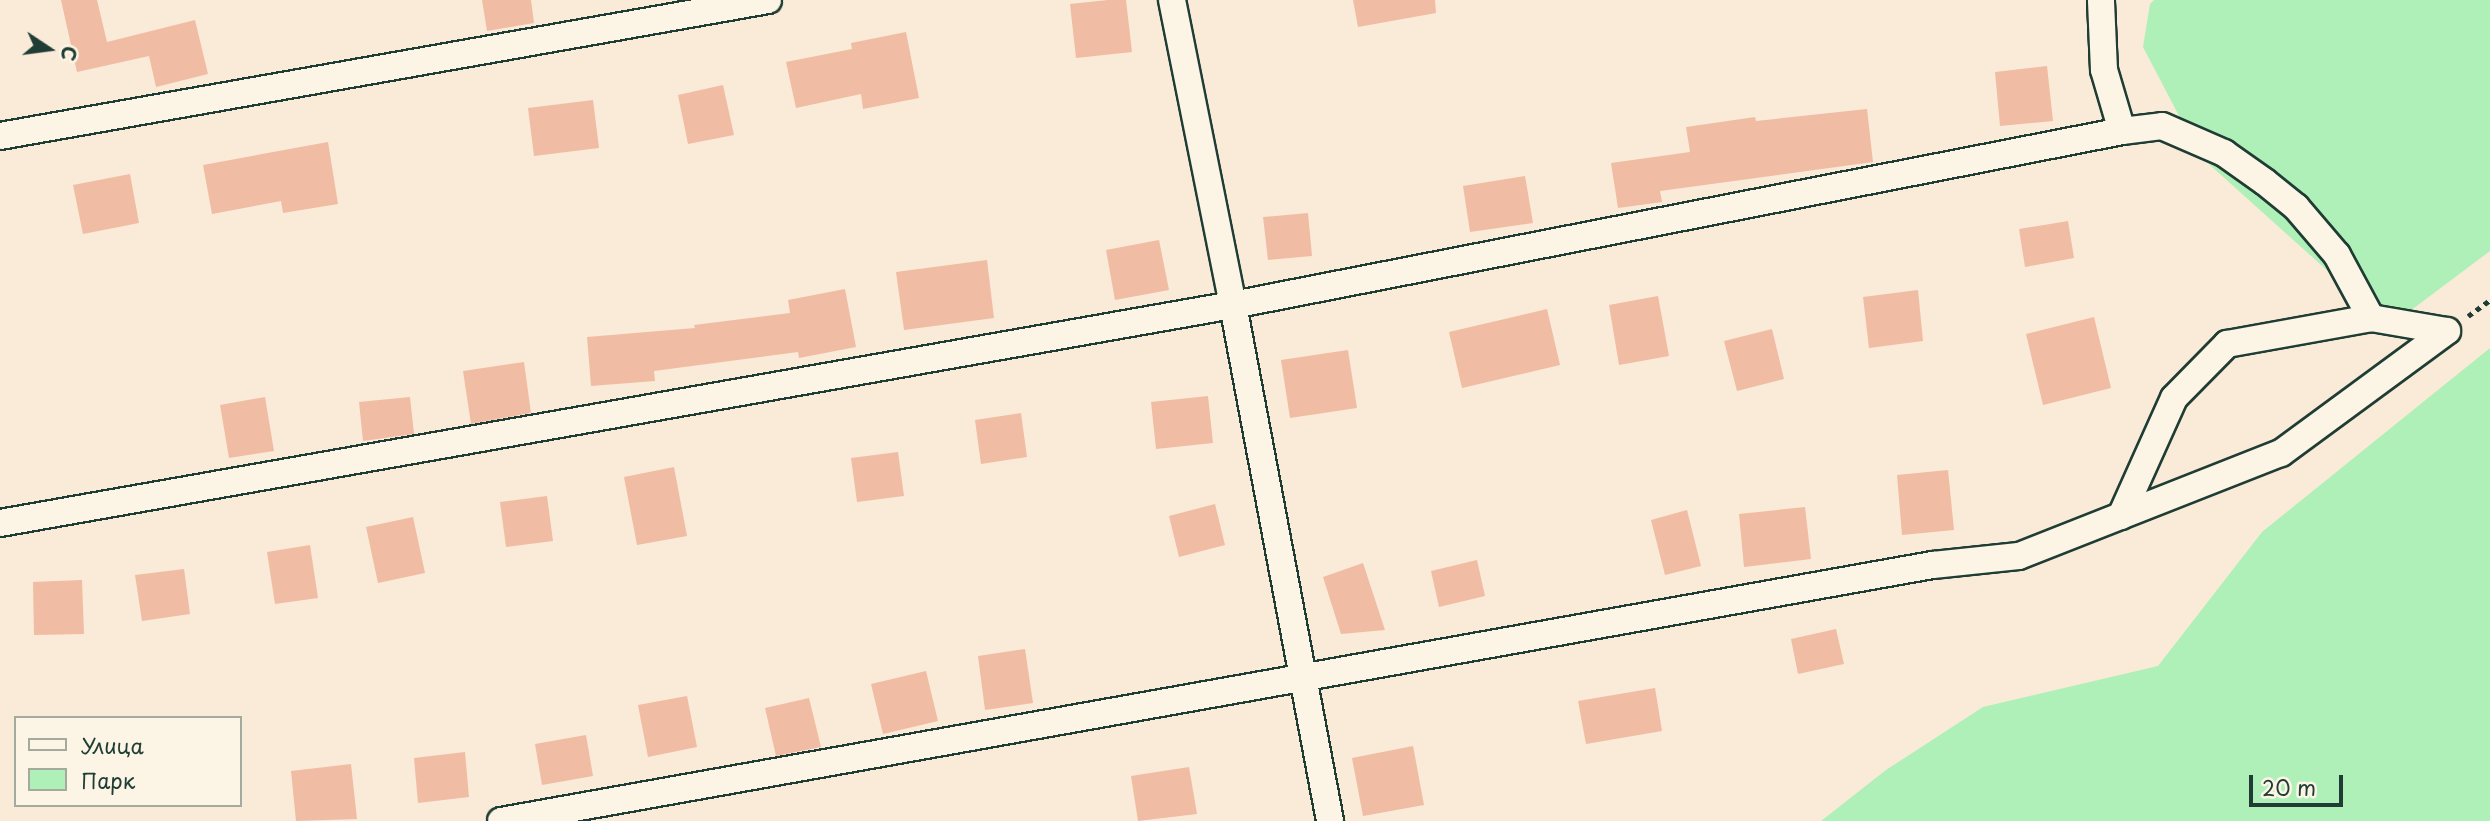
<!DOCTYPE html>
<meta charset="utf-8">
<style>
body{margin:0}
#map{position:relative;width:2490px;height:821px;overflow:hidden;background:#faead8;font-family:"Playpen Sans",sans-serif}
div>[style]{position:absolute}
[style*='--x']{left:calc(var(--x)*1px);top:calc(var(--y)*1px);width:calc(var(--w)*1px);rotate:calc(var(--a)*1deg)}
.green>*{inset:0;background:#aff0b8}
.building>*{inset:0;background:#f1bca4}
.path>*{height:4.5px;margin-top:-2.25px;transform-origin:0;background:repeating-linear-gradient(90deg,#1f3d34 0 5px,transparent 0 10px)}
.roads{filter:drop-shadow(2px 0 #1f3d34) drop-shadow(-2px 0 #1f3d34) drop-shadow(0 2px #1f3d34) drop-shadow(0 -2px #1f3d34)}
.street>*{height:26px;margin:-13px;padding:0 13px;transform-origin:13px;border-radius:13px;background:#fcf5e5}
span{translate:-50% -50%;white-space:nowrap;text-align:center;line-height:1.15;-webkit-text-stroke:7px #fcf5e5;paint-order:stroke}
.legend{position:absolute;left:14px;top:716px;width:228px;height:91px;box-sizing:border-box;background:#fcf5e5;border:2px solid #a4ab9e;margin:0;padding:9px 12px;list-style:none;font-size:21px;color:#1f3d34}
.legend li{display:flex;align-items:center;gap:14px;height:35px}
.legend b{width:35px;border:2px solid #a4ab9e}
.north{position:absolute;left:14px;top:14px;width:70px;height:70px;-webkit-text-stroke:5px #fcf5e5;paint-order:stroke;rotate:103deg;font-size:19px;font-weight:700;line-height:28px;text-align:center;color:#1f3d34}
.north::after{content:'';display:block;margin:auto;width:24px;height:32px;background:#1f3d34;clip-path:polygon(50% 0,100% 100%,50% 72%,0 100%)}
.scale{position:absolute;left:2249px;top:775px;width:94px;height:32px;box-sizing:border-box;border:4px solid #1f3d34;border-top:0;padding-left:9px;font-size:21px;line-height:24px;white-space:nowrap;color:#1f3d34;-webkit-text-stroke:5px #fcf5e5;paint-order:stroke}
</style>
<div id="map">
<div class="green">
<div style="clip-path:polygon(2154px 0,2490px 0,2490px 251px,2410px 311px,2360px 300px,2200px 156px,2143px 47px,2150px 4px)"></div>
<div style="clip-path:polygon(2490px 348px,2490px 821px,1821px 821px,1886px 770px,1983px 707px,2158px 666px,2262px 532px)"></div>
</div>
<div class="building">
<div style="clip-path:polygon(61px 0,97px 0,107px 42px,195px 20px,208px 74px,156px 87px,149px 56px,77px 72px)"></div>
<div style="clip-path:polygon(482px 0,531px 0,534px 23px,487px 31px)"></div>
<div style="clip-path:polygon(1108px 0,1126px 0,1132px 52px,1076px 58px,1070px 4px)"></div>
<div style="clip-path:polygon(1353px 0,1435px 0,1436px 13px,1358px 27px)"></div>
<div style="clip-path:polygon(906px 32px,919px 98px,863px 109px,861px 94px,796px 108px,786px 62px,852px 49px,851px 43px)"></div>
<div style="clip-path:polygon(2047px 66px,2053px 121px,2000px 126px,1995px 72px)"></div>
<div style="clip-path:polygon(723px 85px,734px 135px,688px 144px,678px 95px)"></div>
<div style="clip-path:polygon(593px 100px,599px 148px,534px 156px,528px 108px)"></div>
<div style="clip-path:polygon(1867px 109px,1873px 162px,1660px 191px,1662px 202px,1618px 208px,1611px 163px,1690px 152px,1686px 127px,1755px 117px,1756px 121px)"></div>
<div style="clip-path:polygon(328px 142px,338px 204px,283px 213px,281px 201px,212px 214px,203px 165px)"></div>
<div style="clip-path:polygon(130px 174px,139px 223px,83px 234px,73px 185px)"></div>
<div style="clip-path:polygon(1525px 176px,1533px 223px,1470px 232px,1463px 186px)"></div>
<div style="clip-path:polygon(1308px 213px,1312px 256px,1268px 260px,1263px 217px)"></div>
<div style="clip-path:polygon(2068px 221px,2074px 258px,2025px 267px,2019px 229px)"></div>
<div style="clip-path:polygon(1159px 240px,1169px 290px,1115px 300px,1106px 250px)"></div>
<div style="clip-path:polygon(987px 260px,994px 318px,904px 330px,896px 272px)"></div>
<div style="clip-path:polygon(845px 289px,856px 347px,799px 358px,798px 352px,654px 371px,655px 381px,591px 386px,587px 337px,695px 328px,694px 325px,790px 313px,788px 300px)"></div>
<div style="clip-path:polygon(1918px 290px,1923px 341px,1869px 348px,1863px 297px)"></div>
<div style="clip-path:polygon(1658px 296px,1669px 356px,1619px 365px,1609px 305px)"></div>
<div style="clip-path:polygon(1547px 309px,1560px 365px,1462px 388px,1449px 332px)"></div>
<div style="clip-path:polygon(2094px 317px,2111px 388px,2043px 405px,2026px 334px)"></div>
<div style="clip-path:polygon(1772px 329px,1784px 379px,1737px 391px,1724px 341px)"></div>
<div style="clip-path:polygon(1348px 350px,1357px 408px,1290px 418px,1281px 360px)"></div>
<div style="clip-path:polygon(524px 362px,531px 413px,471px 424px,463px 371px)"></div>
<div style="clip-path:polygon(1208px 396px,1213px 443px,1156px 449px,1151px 402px)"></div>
<div style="clip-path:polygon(265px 397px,274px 451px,229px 458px,220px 405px)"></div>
<div style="clip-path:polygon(410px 397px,414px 434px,363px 441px,359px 402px)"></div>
<div style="clip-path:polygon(1021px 413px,1027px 457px,981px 464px,975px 420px)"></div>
<div style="clip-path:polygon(898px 452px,904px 496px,857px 502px,851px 458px)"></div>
<div style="clip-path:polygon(674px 467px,687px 536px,637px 545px,624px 477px)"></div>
<div style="clip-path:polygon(1948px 470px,1954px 530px,1902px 535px,1897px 475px)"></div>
<div style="clip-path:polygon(547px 496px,553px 541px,506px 547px,500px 502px)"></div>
<div style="clip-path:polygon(1215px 504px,1225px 545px,1179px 557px,1169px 516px)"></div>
<div style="clip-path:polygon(1805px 507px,1811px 559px,1744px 567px,1739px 514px)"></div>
<div style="clip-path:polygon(1687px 510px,1701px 566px,1665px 575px,1651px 520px)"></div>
<div style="clip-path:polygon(413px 517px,425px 573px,378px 583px,366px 527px)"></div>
<div style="clip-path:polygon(310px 545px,318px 598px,275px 604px,267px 552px)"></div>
<div style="clip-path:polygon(1477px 560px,1485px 596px,1439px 607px,1431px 571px)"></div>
<div style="clip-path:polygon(1363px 563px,1385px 630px,1341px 634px,1323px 577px)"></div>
<div style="clip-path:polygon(184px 569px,190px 614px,142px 621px,135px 575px)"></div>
<div style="clip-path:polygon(82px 580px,84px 634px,34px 635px,33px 582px)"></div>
<div style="clip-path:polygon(1836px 629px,1844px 664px,1798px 674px,1791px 639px)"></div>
<div style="clip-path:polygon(1025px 649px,1033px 703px,985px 710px,978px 656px)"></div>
<div style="clip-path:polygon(926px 671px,938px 721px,883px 734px,871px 684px)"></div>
<div style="clip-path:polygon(1655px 688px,1662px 731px,1586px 744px,1578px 701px)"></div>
<div style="clip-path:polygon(687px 696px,697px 747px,648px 757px,638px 705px)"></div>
<div style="clip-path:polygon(809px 698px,821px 747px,776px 756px,765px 708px)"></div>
<div style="clip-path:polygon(586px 735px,593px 776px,542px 785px,535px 744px)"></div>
<div style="clip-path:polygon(1413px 746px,1424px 805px,1363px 816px,1352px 758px)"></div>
<div style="clip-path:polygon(465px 752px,469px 797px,418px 803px,414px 758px)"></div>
<div style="clip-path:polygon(351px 764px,357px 819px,296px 821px,291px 771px)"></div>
<div style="clip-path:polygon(1189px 767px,1197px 814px,1138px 821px,1131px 776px)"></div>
</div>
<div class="path">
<div style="--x:2468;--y:316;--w:27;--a:-36"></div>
</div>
<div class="roads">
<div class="street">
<div style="--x:1172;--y:0;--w:311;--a:78.7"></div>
<div style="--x:1233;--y:305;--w:525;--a:79.35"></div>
<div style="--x:2122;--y:131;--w:40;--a:-7.1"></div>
<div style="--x:2162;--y:126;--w:68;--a:23.5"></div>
<div style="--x:2224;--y:153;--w:50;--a:35.3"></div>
<div style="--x:2265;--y:182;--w:40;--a:39"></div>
<div style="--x:2296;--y:207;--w:63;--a:49.5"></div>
<div style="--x:2337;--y:255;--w:72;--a:61.6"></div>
<div style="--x:0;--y:136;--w:780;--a:-10.04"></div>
<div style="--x:2121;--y:516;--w:129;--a:-65.8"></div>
<div style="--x:2174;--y:398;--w:76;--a:-45.5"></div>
<div style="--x:2227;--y:344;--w:146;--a:-10.2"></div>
<div style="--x:2371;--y:318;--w:77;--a:9.7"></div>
<div style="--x:0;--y:523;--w:1252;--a:-10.03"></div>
<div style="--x:1233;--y:305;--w:906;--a:-11.07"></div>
<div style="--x:2122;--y:131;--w:64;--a:-106.4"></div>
<div style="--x:2104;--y:70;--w:70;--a:-92.5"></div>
<div style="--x:501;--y:821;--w:1455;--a:-10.14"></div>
<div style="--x:1933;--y:565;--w:86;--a:-6"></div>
<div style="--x:2019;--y:556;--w:282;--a:-21.5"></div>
<div style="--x:2281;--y:453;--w:206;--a:-36.3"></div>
</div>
</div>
<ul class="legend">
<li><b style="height:9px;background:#fcf5e5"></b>Улица</li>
<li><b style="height:19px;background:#aff0b8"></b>Парк</li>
</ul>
<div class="north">С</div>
<div class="scale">20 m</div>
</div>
